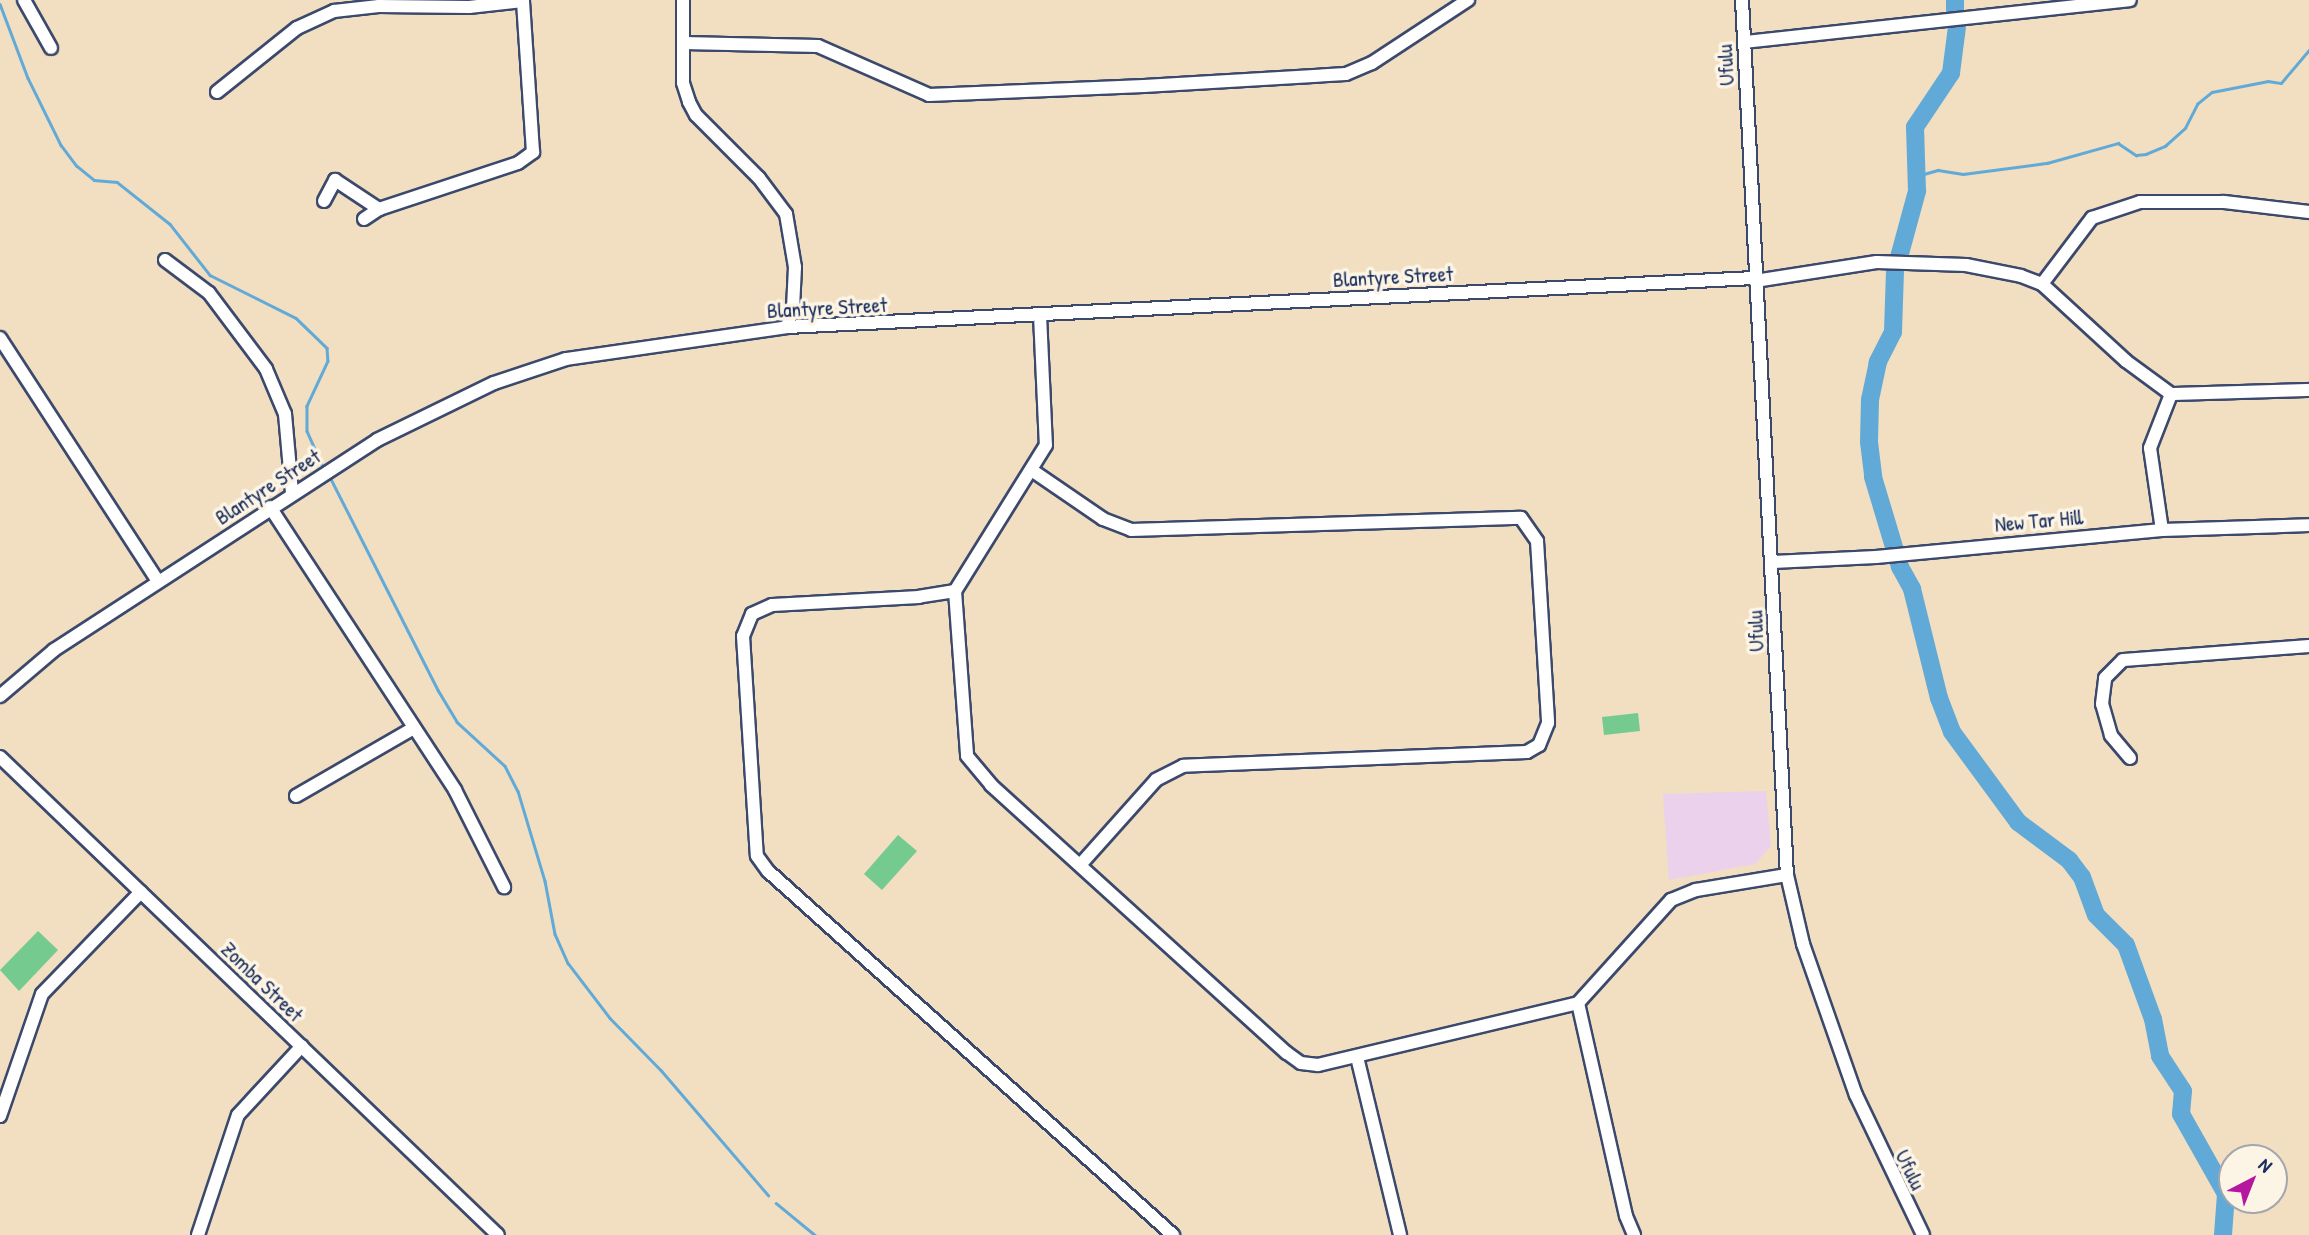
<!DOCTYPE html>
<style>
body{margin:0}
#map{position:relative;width:2309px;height:1235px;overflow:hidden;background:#f2dec0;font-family:"Patrick Hand",sans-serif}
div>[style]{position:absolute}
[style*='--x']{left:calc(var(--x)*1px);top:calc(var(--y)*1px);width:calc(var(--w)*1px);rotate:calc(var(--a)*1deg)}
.built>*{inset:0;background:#ebd1eb}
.green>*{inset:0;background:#74ca8f}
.stream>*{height:2.5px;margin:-1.25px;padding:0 1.25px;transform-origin:1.25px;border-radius:1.25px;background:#61aad8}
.river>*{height:18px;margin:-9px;padding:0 9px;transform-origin:9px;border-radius:9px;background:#61aad8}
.roads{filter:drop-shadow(2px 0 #3b496d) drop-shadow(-2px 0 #3b496d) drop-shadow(0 2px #3b496d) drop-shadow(0 -2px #3b496d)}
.minor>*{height:12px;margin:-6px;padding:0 6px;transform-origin:6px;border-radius:6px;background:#fff}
span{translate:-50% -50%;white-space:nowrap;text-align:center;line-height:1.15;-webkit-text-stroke:7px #fcf5e5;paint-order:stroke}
.street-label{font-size:21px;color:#1b2f5e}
.north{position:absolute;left:2218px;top:1144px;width:70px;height:70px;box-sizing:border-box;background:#fcf5e5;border:2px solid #a2a6af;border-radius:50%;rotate:42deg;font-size:19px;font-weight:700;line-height:28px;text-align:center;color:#1b2f5e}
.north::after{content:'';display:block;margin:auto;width:24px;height:32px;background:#b5179e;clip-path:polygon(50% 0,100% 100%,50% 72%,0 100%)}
</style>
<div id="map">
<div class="built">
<div style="clip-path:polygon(1766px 791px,1771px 846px,1755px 864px,1669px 880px,1663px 794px)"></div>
</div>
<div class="green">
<div style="clip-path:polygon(1638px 713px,1640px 731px,1604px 735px,1602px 717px)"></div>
<div style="clip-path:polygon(898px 835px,917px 851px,882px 890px,864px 874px)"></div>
<div style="clip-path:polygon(38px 931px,58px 950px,19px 991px,0 970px)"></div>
</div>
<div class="stream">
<div style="--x:0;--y:4;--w:79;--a:69.3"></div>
<div style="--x:28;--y:78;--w:75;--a:63.8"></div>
<div style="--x:61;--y:145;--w:26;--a:53"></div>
<div style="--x:77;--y:166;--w:22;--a:39"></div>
<div style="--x:94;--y:180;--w:23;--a:5"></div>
<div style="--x:117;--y:182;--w:68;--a:38.4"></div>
<div style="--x:170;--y:224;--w:65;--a:51.9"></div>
<div style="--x:210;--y:275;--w:96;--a:26.6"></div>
<div style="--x:296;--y:318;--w:43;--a:44.1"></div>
<div style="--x:327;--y:348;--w:13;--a:86"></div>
<div style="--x:328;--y:361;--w:50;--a:115"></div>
<div style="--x:307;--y:406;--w:25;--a:90"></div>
<div style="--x:307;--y:431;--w:37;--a:66"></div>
<div style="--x:1917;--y:176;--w:22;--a:-16"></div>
<div style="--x:1938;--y:170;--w:25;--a:9"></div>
<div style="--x:1963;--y:174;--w:85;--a:-7.5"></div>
<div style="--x:2047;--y:163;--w:74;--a:-15.7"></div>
<div style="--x:2118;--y:143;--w:22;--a:34"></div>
<div style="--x:2136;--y:155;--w:10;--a:-6"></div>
<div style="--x:2146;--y:154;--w:21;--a:-23"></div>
<div style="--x:2165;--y:146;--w:27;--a:-42"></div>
<div style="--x:2185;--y:128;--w:27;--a:-63"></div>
<div style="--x:2197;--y:104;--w:19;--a:-39"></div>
<div style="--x:2212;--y:92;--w:57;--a:-11.1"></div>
<div style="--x:2268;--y:81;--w:13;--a:9"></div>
<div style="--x:2281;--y:83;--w:43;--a:-49.7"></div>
<div style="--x:330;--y:477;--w:239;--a:63.1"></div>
<div style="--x:438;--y:690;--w:37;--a:59"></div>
<div style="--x:457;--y:722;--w:65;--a:42.5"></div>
<div style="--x:505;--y:766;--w:28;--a:63"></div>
<div style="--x:518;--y:791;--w:94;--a:73.3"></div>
<div style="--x:545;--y:881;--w:54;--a:79.3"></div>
<div style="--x:555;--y:934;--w:32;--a:66"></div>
<div style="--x:568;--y:963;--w:69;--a:52.6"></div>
<div style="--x:610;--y:1018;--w:73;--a:45.6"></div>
<div style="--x:661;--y:1070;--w:165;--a:49.4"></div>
<div style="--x:776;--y:1203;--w:50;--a:39.4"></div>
</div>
<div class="river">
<div style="--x:1955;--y:10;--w:10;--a:-90"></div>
<div style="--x:1898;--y:261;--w:73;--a:-74.8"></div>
<div style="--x:1917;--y:191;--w:64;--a:-91.8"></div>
<div style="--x:1915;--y:127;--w:65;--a:-56.3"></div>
<div style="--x:1951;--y:73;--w:46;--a:-82.6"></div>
<div style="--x:1895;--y:271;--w:61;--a:91.9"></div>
<div style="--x:1893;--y:332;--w:34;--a:117"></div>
<div style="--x:1878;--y:362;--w:39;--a:102"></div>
<div style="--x:1870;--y:400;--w:42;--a:91.4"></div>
<div style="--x:1869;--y:442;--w:35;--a:83"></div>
<div style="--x:1873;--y:477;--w:94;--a:73.3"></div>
<div style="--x:1900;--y:567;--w:25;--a:61"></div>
<div style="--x:1912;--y:589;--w:112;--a:76.1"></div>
<div style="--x:1939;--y:698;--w:36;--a:69"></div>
<div style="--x:1952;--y:732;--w:112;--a:53.7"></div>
<div style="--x:2018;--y:822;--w:64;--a:36.7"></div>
<div style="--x:2069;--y:860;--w:21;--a:53"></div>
<div style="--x:2082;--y:877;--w:40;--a:69.8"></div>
<div style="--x:2096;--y:915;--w:42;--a:45"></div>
<div style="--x:2126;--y:945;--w:79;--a:70"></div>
<div style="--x:2153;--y:1019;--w:38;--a:79"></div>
<div style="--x:2160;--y:1056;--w:42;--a:56.7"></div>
<div style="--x:2183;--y:1091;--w:23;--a:95"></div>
<div style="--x:2181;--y:1114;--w:92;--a:60.6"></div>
<div style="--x:2226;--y:1194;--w:41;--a:94.2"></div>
</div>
<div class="roads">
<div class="minor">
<div style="--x:24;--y:0;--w:55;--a:60.6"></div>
<div style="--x:683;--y:0;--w:83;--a:90"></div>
<div style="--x:683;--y:83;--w:20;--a:72"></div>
<div style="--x:689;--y:102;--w:15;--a:62"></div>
<div style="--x:696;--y:115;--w:89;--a:45"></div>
<div style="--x:759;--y:178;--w:45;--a:53.1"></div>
<div style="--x:786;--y:214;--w:54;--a:80.4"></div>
<div style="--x:795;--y:267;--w:41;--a:92.8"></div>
<div style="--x:793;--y:308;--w:20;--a:108"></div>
<div style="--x:1742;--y:0;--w:876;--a:87.06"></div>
<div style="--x:1787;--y:875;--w:71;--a:76.9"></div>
<div style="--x:1803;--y:944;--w:160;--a:70.7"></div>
<div style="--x:1856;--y:1095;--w:155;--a:64.4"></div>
<div style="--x:1745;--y:42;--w:387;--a:-6.2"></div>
<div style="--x:684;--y:43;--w:134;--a:1.3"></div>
<div style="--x:818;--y:46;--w:121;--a:23.8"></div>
<div style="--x:929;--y:95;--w:215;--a:-2.4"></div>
<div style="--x:1144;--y:86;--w:202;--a:-3.4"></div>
<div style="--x:1346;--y:74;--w:28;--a:-23"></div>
<div style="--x:1372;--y:63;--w:115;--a:-33.3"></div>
<div style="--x:217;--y:92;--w:102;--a:-38.7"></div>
<div style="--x:297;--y:28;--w:41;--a:-24.7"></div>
<div style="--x:334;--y:11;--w:45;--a:-6.3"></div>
<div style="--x:379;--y:6;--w:90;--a:0.6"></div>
<div style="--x:469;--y:7;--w:54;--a:-6.3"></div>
<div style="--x:324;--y:201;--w:24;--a:-62"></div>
<div style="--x:335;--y:180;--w:53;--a:33.4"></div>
<div style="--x:364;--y:219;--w:18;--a:-34"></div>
<div style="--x:379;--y:209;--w:146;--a:-18.3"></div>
<div style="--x:518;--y:163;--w:19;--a:-36"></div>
<div style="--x:533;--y:152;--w:152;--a:-93.8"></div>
<div style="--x:165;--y:260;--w:55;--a:36.9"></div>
<div style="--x:209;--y:293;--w:95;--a:53.1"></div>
<div style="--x:266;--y:369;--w:49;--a:67.1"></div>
<div style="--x:285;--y:414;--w:79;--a:84.9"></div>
<div style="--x:1755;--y:281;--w:123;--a:-8.9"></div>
<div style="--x:1877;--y:262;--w:89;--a:1.9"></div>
<div style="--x:1966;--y:265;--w:56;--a:11.3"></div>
<div style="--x:2021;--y:276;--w:22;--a:21"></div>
<div style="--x:2042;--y:284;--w:114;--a:42.5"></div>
<div style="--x:2126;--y:361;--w:56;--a:36.3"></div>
<div style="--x:2171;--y:394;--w:138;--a:-1.7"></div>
<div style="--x:2042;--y:284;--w:83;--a:-52.9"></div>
<div style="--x:2092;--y:218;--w:51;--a:-18.4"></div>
<div style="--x:2140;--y:202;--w:84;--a:0"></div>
<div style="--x:2224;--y:202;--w:86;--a:6.7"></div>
<div style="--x:1040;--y:315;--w:130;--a:87.4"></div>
<div style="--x:1046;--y:445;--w:172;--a:121.9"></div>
<div style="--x:955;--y:591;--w:165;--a:85.8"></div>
<div style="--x:967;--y:756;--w:38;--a:50"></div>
<div style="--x:991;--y:785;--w:399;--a:42.2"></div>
<div style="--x:1287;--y:1053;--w:17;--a:36"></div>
<div style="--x:1301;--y:1063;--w:17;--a:7"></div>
<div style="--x:1318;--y:1065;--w:267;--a:-13.4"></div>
<div style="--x:1578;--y:1003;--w:139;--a:-47.9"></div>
<div style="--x:1671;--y:900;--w:27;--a:-22"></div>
<div style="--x:1696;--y:890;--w:92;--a:-9.4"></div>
<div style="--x:0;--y:338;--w:290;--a:57"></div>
<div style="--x:1033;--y:471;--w:85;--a:34.4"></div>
<div style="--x:1103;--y:519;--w:30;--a:21"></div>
<div style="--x:1131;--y:530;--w:390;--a:-1.8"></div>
<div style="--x:1521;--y:518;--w:28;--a:55"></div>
<div style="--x:1537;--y:541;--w:182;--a:86.5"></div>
<div style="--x:1548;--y:723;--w:24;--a:112"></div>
<div style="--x:1539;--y:745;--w:14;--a:150"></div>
<div style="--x:1527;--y:752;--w:344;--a:177.7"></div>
<div style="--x:1183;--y:766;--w:30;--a:153"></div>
<div style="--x:1156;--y:780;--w:113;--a:131.8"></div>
<div style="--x:270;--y:507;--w:338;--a:56.8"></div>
<div style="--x:455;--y:790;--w:109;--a:63.2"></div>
<div style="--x:2162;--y:530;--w:83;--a:-98.3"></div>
<div style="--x:2150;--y:448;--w:58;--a:-68.7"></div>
<div style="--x:1773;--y:562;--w:103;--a:-2.8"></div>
<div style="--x:1876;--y:557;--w:287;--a:-5.4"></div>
<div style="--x:2162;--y:530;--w:147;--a:-1.9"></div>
<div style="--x:955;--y:591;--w:36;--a:171"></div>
<div style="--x:919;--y:597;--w:147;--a:176.9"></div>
<div style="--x:772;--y:605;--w:22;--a:156"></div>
<div style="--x:752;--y:614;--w:24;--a:112"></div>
<div style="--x:743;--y:636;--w:220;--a:86.4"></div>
<div style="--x:757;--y:856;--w:19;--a:54"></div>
<div style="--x:768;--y:871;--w:545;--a:41.95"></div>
<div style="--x:0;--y:696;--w:71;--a:-40.4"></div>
<div style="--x:54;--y:650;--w:385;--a:-33"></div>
<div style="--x:377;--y:440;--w:130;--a:-26"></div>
<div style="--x:494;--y:383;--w:76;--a:-18.4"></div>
<div style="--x:566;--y:359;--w:223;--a:-8.2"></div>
<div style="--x:787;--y:327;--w:968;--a:-2.9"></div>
<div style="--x:0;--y:757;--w:690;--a:43.83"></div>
<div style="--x:2130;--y:758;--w:30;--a:-130"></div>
<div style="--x:2111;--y:735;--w:32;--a:-106"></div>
<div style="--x:2102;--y:704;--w:26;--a:-83"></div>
<div style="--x:2105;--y:678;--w:25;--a:-45"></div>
<div style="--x:2123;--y:660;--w:187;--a:-4.3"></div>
<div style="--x:296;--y:796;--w:134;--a:-30"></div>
<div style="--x:1578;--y:1003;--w:218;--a:77.3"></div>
<div style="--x:1626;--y:1216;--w:21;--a:67"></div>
<div style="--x:1357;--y:1057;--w:183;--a:76.4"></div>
<div style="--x:0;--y:1116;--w:129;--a:-71"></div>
<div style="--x:42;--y:994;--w:142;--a:-45.9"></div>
<div style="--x:198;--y:1235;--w:126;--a:-71.6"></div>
<div style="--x:238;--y:1115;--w:94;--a:-47.2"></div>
</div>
</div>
<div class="street-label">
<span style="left:1726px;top:65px;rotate:-93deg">Ufulu</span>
<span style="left:1393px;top:277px;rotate:-3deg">Blantyre Street</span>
<span style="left:827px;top:308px;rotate:-3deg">Blantyre Street</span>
<span style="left:268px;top:487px;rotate:-33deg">Blantyre Street</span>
<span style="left:2039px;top:521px;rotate:-5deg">New Tar Hill</span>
<span style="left:1756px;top:631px;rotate:-92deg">Ufulu</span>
<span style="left:262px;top:982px;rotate:44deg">Zomba Street</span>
<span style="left:1910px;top:1170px;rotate:64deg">Ufulu</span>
</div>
<div class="north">N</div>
</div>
